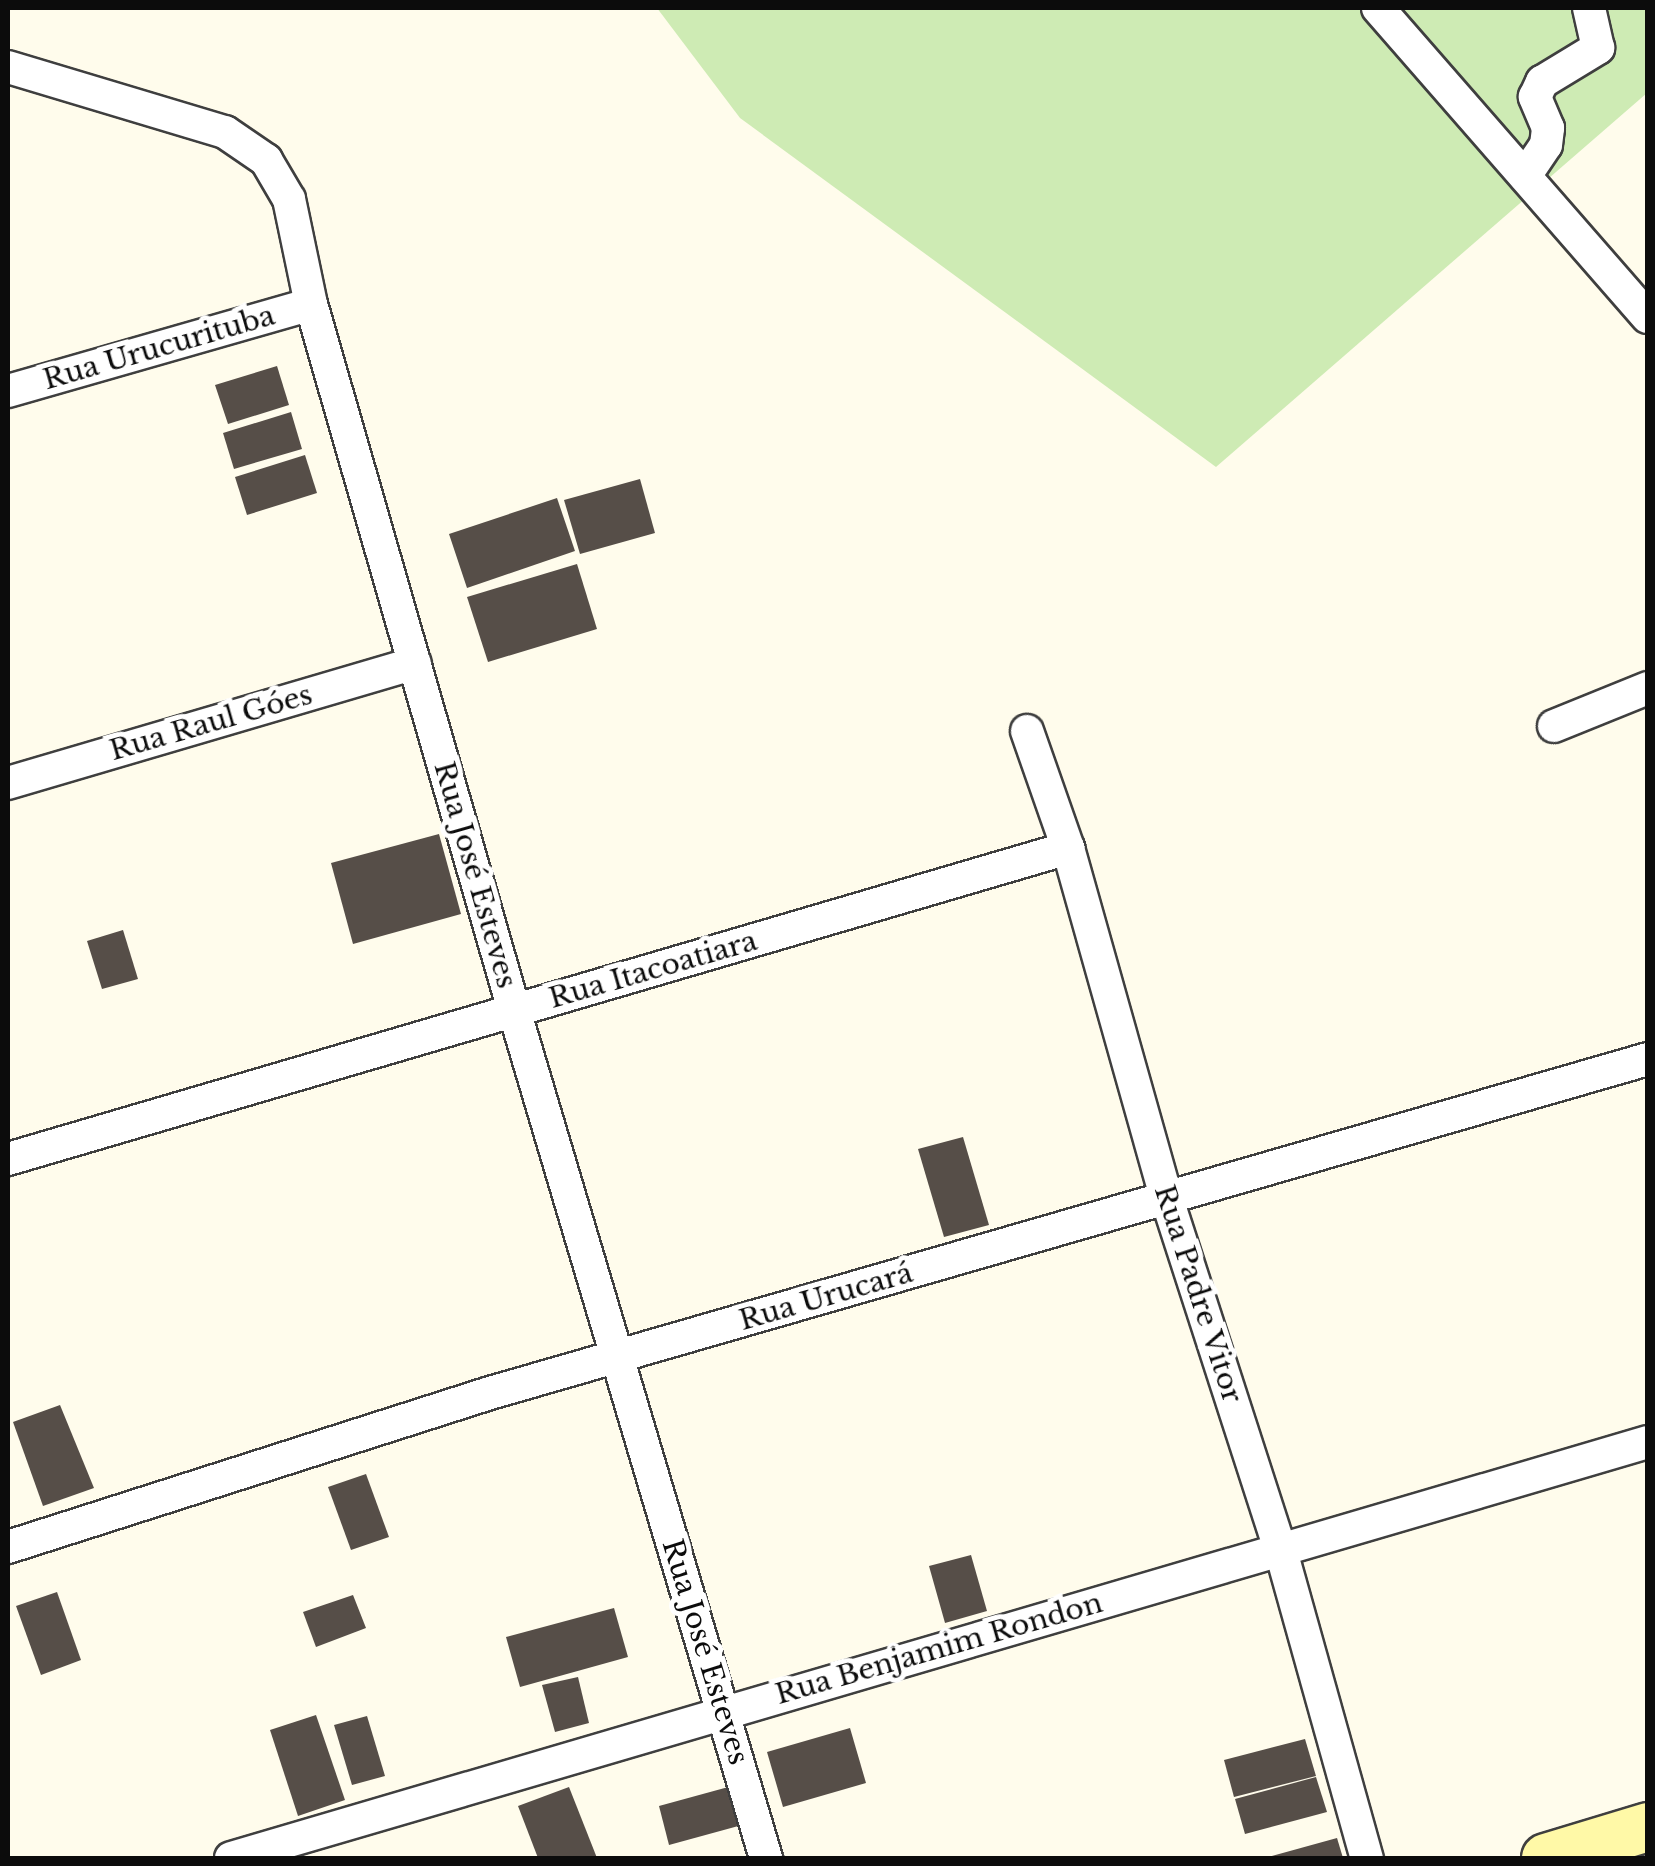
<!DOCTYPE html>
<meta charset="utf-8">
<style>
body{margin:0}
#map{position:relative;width:1655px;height:1866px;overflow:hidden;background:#fffcec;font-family:"Libre Baskerville",serif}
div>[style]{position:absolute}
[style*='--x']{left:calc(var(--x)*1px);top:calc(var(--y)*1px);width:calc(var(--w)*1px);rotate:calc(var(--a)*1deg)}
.green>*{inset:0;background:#ceebb4}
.building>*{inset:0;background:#564e48}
.roads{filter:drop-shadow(2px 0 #3f3f3f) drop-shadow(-2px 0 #3f3f3f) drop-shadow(0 2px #3f3f3f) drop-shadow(0 -2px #3f3f3f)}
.street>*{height:32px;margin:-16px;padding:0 16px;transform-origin:16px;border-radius:16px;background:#fff}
.secondary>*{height:48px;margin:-24px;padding:0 24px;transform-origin:24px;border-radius:24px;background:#fff9a7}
span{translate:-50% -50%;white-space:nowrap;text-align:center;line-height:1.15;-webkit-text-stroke:10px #fff;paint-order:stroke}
.street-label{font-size:28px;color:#0c0c0c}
.frame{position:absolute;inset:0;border:10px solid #0c0c0c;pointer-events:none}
</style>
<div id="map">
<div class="green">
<div style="clip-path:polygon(657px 8px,1647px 8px,1647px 93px,1216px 467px,740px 118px)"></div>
</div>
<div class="building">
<div style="clip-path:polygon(277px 366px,289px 405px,228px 424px,215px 385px)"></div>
<div style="clip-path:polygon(291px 412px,302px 449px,234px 469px,223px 433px)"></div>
<div style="clip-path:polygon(305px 455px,317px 493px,247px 515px,235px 477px)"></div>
<div style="clip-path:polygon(640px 479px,655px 533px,580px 554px,564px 500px)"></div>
<div style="clip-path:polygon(557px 498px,575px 551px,467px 588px,449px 534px)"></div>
<div style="clip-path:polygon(577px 564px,597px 629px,488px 662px,467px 597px)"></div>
<div style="clip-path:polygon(439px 834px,461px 914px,353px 944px,331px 863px)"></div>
<div style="clip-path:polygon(123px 930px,138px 979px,102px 989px,87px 941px)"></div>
<div style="clip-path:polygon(963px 1137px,989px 1225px,944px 1237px,918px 1149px)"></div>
<div style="clip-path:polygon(60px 1405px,94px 1488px,43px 1506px,13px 1422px)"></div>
<div style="clip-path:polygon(366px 1474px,389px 1537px,351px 1550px,328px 1487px)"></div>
<div style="clip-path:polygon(971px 1555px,987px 1611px,945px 1623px,929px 1566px)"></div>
<div style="clip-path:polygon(57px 1592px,81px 1660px,41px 1675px,16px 1606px)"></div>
<div style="clip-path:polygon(353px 1595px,366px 1628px,316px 1647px,303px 1612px)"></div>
<div style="clip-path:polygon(614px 1608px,628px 1657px,520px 1687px,506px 1637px)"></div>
<div style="clip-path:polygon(578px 1677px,589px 1723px,555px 1732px,542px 1685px)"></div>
<div style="clip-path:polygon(316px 1715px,345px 1800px,298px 1816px,270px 1730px)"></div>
<div style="clip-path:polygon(367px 1716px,385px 1776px,352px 1785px,334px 1725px)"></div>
<div style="clip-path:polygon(850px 1728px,866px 1783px,783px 1807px,767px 1752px)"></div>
<div style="clip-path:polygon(1305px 1739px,1316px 1776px,1234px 1797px,1224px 1760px)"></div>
<div style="clip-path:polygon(1316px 1777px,1327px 1812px,1245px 1834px,1235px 1799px)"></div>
<div style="clip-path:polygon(732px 1786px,742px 1825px,669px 1845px,659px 1806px)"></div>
<div style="clip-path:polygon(569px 1787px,597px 1858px,538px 1858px,518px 1806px)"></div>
<div style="clip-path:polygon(1337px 1838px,1343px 1858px,1268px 1858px,1268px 1857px)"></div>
</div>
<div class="roads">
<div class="street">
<div style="--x:1378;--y:8;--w:410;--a:48.9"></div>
<div style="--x:8;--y:67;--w:227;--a:16.7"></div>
<div style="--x:225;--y:132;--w:50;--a:34.3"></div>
<div style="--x:266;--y:160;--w:45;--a:59.5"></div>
<div style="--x:289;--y:199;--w:107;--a:78.2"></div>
<div style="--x:311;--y:304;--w:735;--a:73.96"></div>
<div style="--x:514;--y:1010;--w:885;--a:73.45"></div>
<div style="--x:1525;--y:176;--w:37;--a:-56"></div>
<div style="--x:1546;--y:145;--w:17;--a:-83"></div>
<div style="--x:1548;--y:128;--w:34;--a:-113"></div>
<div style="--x:1535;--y:97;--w:17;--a:-65"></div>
<div style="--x:1542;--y:82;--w:66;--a:-31.3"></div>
<div style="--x:1598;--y:48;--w:41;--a:-102.7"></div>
<div style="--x:8;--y:391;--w:315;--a:-16"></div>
<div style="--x:1554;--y:726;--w:101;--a:-22"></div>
<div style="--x:1027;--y:731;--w:124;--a:70.7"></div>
<div style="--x:1068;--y:848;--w:362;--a:74.3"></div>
<div style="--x:1166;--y:1196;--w:373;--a:72.1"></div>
<div style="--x:1281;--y:1551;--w:319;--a:74.4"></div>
<div style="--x:8;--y:783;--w:424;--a:-16.4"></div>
<div style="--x:8;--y:1159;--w:1105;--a:-16.35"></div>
<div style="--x:8;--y:1547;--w:506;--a:-17.72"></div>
<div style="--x:490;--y:1393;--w:1205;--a:-16.09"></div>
<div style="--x:231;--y:1858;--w:1477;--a:-16.36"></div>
</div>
<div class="secondary">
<div style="--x:1546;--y:1858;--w:107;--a:-16.9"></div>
</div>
</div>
<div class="street-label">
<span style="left:159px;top:348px;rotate:-16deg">Rua Urucurituba</span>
<span style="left:211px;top:723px;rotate:-16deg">Rua Raul Góes</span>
<span style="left:475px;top:875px;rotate:74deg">Rua José Esteves</span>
<span style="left:653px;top:970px;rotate:-16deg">Rua Itacoatiara</span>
<span style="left:1198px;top:1294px;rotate:72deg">Rua Padre Vitor</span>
<span style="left:826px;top:1297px;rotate:-16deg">Rua Urucará</span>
<span style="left:939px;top:1649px;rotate:-16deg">Rua Benjamim Rondon</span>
<span style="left:705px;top:1652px;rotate:73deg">Rua José Esteves</span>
</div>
<div class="frame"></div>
</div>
